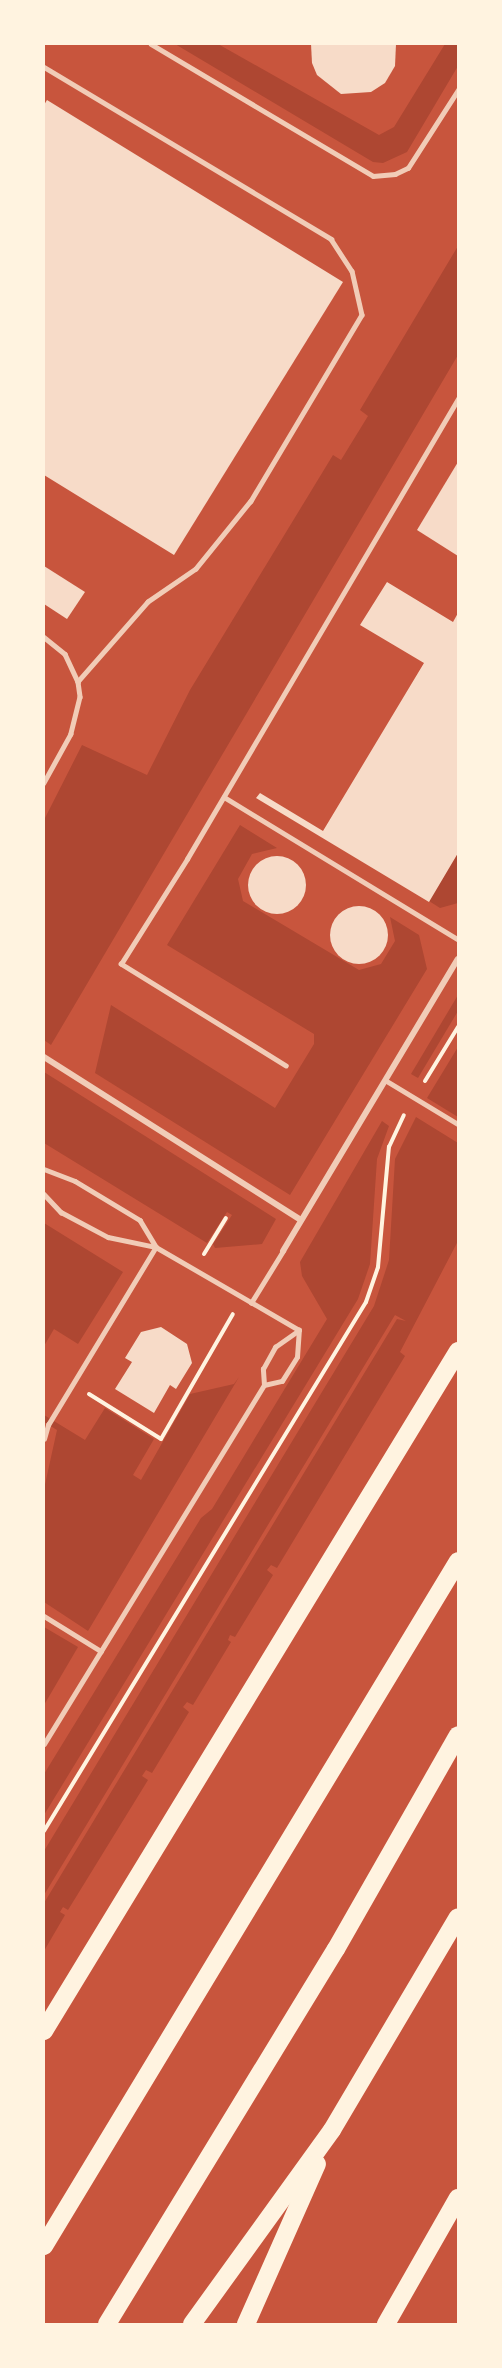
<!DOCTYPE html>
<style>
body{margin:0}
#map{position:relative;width:502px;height:2368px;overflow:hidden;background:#c8553d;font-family:"Space Grotesk",sans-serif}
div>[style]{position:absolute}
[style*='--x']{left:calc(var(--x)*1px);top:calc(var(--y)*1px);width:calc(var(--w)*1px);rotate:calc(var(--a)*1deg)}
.green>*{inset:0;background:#ae4732}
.building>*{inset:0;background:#f7dbc8}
.round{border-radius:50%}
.path>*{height:4px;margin:-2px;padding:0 2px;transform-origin:2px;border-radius:2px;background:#fff3e0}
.service>*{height:4.5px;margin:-2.25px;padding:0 2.25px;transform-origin:2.25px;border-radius:2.25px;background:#f1ccb7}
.minor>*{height:6px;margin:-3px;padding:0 3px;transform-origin:3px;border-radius:3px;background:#f1ccb7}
.motorway>*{height:18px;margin:-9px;padding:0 9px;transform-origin:9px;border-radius:9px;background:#fff3e0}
span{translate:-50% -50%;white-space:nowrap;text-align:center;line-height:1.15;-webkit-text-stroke:5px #fff3e0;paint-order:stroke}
.frame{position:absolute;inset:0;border:45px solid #fff3e0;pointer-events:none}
</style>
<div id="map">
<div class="green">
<div style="clip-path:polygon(175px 44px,218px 44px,379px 135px,394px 127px,445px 44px,458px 44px,458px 66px,407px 152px,383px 163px,373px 162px)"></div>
<div style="clip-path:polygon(458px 246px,458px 355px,51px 1045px,44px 1040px,44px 820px,82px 745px,147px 775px,190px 690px,333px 455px,341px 460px,368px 416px,360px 410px)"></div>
<div style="clip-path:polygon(240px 825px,277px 848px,252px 854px,238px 879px,243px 901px,359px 970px,381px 964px,395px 941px,390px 917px,419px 935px,427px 969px,290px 1195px,95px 1073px,111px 1005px,275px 1108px,314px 1044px,314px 1034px,167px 945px)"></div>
<div style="clip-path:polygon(458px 853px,458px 903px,440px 908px,429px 901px)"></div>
<div style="clip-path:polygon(458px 995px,458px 1011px,418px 1078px,411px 1074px)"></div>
<div style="clip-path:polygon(458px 1047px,458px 1117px,427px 1098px)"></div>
<div style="clip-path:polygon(44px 1072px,276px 1219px,262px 1244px,215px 1248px,213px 1244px,232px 1215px,227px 1212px,207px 1243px,44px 1143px)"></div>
<div style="clip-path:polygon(416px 1117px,458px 1143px,458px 1241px,400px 1352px,405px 1356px,277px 1568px,271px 1565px,267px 1570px,273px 1575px,235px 1637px,230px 1635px,228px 1640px,231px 1642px,193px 1705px,187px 1702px,183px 1707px,189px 1712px,152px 1773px,146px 1770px,142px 1776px,148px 1780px,68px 1910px,63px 1907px,60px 1912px,65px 1915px,44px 1951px,44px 1903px,397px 1319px,406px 1321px,395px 1315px,44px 1895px,44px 1851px,374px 1306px,389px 1260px,395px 1159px)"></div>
<div style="clip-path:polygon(382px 1121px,389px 1126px,377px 1159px,370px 1264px,358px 1299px,44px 1815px,44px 1774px,201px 1518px,212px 1509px,327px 1319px,302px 1276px,300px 1262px)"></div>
<div style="clip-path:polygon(44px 1223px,123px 1272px,78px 1344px,54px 1329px,44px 1346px)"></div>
<div style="clip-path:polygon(239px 1377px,88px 1631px,44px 1602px,44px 1489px,57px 1430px,44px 1422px,44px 1415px,85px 1440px,105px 1408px,154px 1439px,133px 1475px,141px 1480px,190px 1394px,234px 1384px)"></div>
<div style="clip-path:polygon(44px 1627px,78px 1647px,44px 1705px)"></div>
</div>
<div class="building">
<div style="clip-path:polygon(311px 44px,396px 44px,395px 66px,385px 83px,371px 92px,341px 94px,317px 75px,312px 63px)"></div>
<div style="clip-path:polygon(47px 100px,343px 282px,174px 555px,44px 475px,44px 105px)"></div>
<div style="clip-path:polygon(458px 462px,458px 556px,417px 530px)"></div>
<div style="clip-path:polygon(44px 566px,85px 592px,67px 619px,44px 604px)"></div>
<div style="clip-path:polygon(387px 582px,453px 622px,458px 613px,458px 853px,429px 902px,256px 798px,260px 793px,323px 831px,424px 663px,360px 625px)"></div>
<div class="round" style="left:248px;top:856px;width:58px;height:58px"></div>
<div class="round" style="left:330px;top:906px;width:58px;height:58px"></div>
<div style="clip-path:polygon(161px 1327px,187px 1344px,192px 1363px,176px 1389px,170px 1385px,154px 1413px,115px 1389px,132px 1362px,125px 1358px,141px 1332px)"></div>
</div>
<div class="path">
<div style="--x:425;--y:1081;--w:63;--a:-58.6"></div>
<div style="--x:204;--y:1254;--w:42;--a:-58.6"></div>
<div style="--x:89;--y:1394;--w:85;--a:32"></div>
<div style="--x:161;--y:1439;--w:144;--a:-60.1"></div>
<div style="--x:44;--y:1831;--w:619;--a:-58.67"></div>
<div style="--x:366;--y:1302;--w:37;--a:-71"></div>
<div style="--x:378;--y:1267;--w:121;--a:-84.8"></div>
<div style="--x:389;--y:1147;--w:35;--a:-65"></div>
</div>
<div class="service">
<div style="--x:151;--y:44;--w:258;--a:30.7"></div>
<div style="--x:373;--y:176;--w:22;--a:-5"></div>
<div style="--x:395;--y:174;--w:14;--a:-25"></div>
<div style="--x:408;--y:168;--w:93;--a:-57.3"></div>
<div style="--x:44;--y:67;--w:335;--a:30.9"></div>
<div style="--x:331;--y:239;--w:38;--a:57"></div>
<div style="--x:352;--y:271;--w:45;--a:77.2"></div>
<div style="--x:362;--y:315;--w:217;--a:120.8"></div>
<div style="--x:251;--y:501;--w:87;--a:129"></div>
<div style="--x:196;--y:569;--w:58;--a:145.5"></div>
<div style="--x:148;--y:602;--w:106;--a:131.2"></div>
<div style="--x:44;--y:637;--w:27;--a:39"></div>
<div style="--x:65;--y:654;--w:31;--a:65"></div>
<div style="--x:78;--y:682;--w:15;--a:82"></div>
<div style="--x:80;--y:697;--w:38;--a:104"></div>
<div style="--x:71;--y:734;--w:56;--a:118.9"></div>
<div style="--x:224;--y:797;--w:274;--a:31.3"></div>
<div style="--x:286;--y:1066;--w:194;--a:-148.3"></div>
<div style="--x:121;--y:964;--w:124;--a:-57.8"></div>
<div style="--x:187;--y:859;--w:534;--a:-59.5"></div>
<div style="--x:385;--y:1080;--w:85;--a:31.1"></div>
<div style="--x:44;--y:1169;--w:33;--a:21"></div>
<div style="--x:75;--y:1181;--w:76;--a:31"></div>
<div style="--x:140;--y:1220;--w:31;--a:59"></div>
<div style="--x:44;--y:1194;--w:25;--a:47"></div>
<div style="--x:61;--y:1212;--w:53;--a:28"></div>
<div style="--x:108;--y:1237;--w:49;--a:11.8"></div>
<div style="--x:156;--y:1247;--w:165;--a:30.1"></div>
<div style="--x:251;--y:1303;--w:61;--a:-58.4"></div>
<div style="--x:264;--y:1385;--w:18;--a:-13"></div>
<div style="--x:282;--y:1381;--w:28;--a:-58"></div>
<div style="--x:297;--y:1357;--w:27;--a:-86"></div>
<div style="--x:44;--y:1439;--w:15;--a:-74"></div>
<div style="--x:48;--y:1425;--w:208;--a:-58.8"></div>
<div style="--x:44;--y:1616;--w:67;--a:31.6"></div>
<div style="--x:44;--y:1744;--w:421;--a:-58.5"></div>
<div style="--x:264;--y:1385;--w:16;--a:-94"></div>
<div style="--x:263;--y:1369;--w:25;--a:-61"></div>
<div style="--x:275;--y:1347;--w:29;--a:-35"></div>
</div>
<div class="minor">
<div style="--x:44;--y:1057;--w:304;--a:32.4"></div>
<div style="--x:283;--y:1251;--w:340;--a:-59.1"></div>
</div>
<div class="motorway">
<div style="--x:44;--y:2031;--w:796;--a:-58.67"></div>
<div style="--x:44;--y:2246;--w:800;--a:-58.85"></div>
<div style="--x:107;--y:2324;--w:439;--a:-58.6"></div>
<div style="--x:336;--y:1949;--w:246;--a:-60.3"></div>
<div style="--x:192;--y:2324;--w:239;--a:-54.2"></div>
<div style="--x:332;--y:2130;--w:247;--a:-59.4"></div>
<div style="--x:246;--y:2324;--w:175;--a:-66.1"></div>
<div style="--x:386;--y:2324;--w:145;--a:-60.3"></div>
</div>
<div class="frame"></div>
</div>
